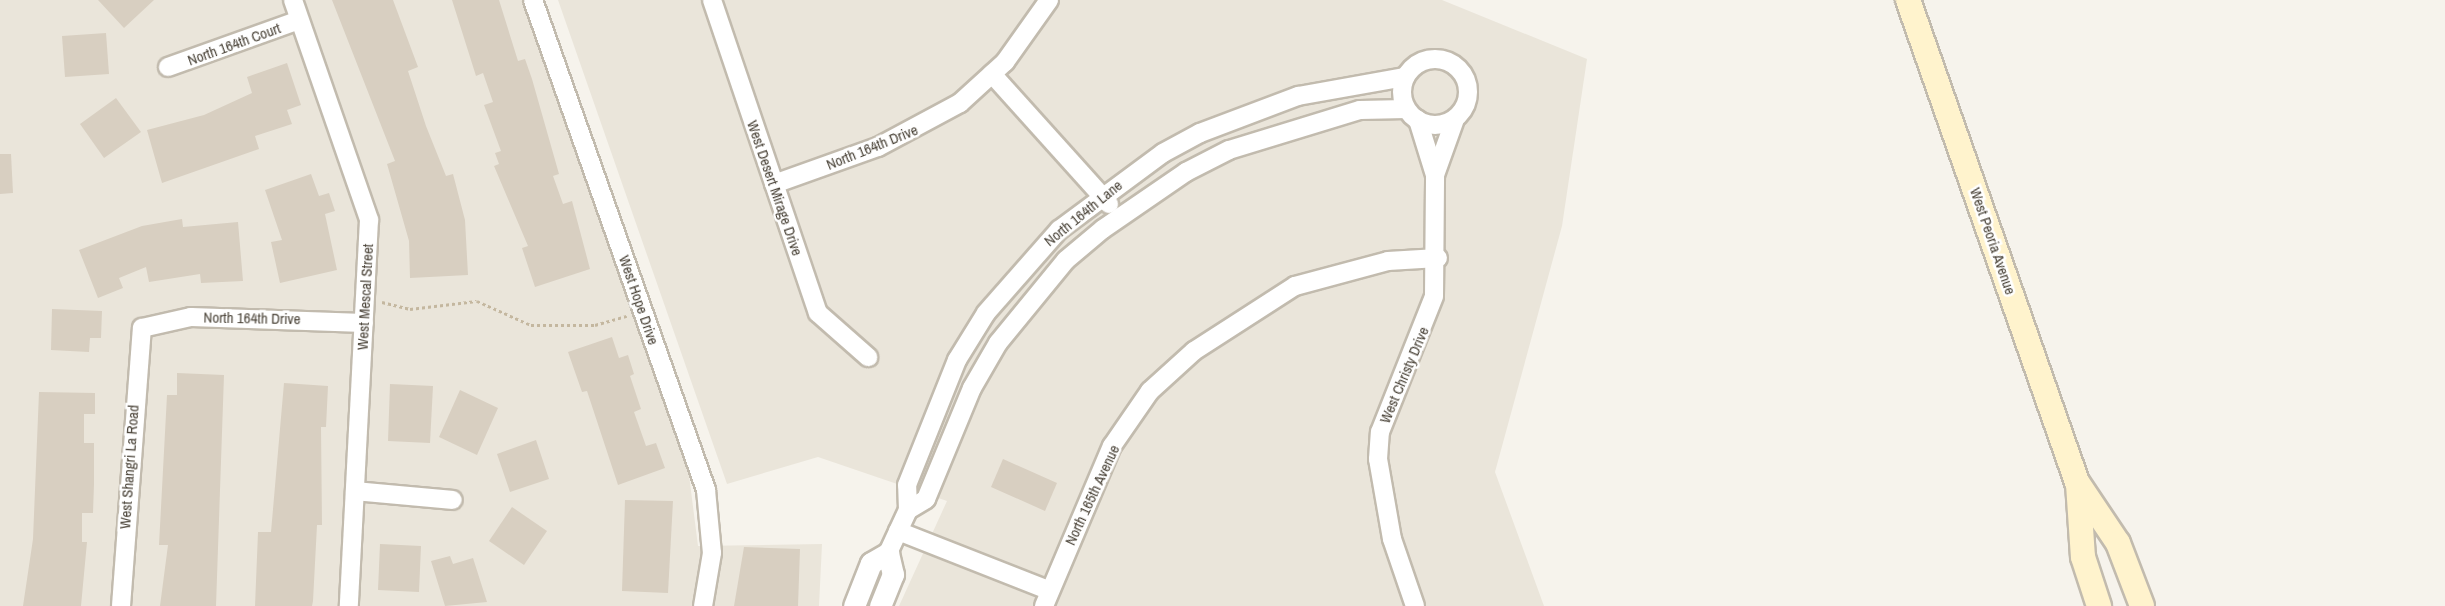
<!DOCTYPE html>
<style>
body{margin:0}
#map{position:relative;width:2445px;height:606px;overflow:hidden;background:#f6f3ec;font-family:"Archivo Narrow",sans-serif}
div>[style]{position:absolute}
[style*='--x']{left:calc(var(--x)*1px);top:calc(var(--y)*1px);width:calc(var(--w)*1px);rotate:calc(var(--a)*1deg)}
.residential>*{inset:0;background:#eae5da}
.building>*{inset:0;background:#d8cfc1}
.path>*{height:3px;margin-top:-1.5px;transform-origin:0;background:repeating-linear-gradient(90deg,#c4b79f 0 3px,transparent 0 6px)}
.roads{filter:drop-shadow(2px 0 #c2bbae) drop-shadow(-2px 0 #c2bbae) drop-shadow(0 2px #c2bbae) drop-shadow(0 -2px #c2bbae)}
.minor>*{height:18px;margin:-9px;padding:0 9px;transform-origin:9px;border-radius:9px;background:#fff}
.minor>.ring{margin:-9px;padding:0;box-sizing:content-box;background:none;border:18px solid #fff;border-radius:50%}
.tertiary>*{height:21px;margin:-10.5px;padding:0 10.5px;transform-origin:10.5px;border-radius:10.5px;background:#fff}
.secondary>*{height:24px;margin:-12px;padding:0 12px;transform-origin:12px;border-radius:12px;background:#fff3cd}
span{translate:-50% -50%;white-space:nowrap;text-align:center;line-height:1.15;-webkit-text-stroke:5px #fff;paint-order:stroke}
.street-label{font-size:15px;color:#4b4439}
</style>
<div id="map">
<div class="residential">
<div style="clip-path:polygon(0 0,524px 0,689px 475px,698px 546px,822px 544px,819px 606px,0 606px)"></div>
<div style="clip-path:polygon(558px 0,1442px 0,1587px 59px,1562px 226px,1495px 472px,1544px 606px,899px 606px,947px 501px,818px 457px,727px 484px)"></div>
</div>
<div class="building">
<div style="clip-path:polygon(98px 0,154px 0,124px 28px)"></div>
<div style="clip-path:polygon(332px 0,393px 0,418px 67px,408px 71px,426px 126px,446px 176px,453px 174px,465px 220px,468px 275px,410px 278px,409px 241px,387px 164px,395px 161px)"></div>
<div style="clip-path:polygon(452px 0,499px 0,518px 61px,525px 59px,532px 79px,559px 174px,553px 176px,563px 204px,572px 201px,590px 269px,535px 287px,522px 248px,528px 246px,494px 166px,499px 164px,495px 153px,501px 151px,484px 105px,493px 102px,483px 73px,476px 76px)"></div>
<div style="clip-path:polygon(106px 33px,109px 74px,65px 77px,62px 36px)"></div>
<div style="clip-path:polygon(287px 63px,301px 105px,287px 110px,292px 124px,255px 136px,259px 149px,162px 183px,147px 130px,204px 115px,252px 93px,247px 77px)"></div>
<div style="clip-path:polygon(116px 98px,141px 132px,104px 158px,80px 124px)"></div>
<div style="clip-path:polygon(0 154px,11px 154px,13px 193px,0 194px)"></div>
<div style="clip-path:polygon(311px 174px,319px 196px,329px 193px,335px 211px,325px 214px,337px 270px,280px 283px,271px 242px,282px 240px,265px 190px)"></div>
<div style="clip-path:polygon(182px 219px,183px 227px,238px 222px,243px 281px,201px 283px,200px 274px,149px 282px,146px 267px,119px 278px,123px 288px,98px 298px,79px 250px,142px 226px)"></div>
<div style="clip-path:polygon(52px 309px,102px 311px,101px 338px,90px 338px,89px 352px,51px 350px)"></div>
<div style="clip-path:polygon(612px 337px,619px 358px,628px 355px,634px 374px,630px 376px,641px 409px,634px 412px,646px 446px,656px 443px,665px 468px,618px 485px,587px 391px,582px 392px,568px 352px)"></div>
<div style="clip-path:polygon(177px 373px,224px 375px,216px 606px,160px 606px,168px 545px,159px 545px,167px 395px,177px 395px)"></div>
<div style="clip-path:polygon(284px 383px,328px 386px,326px 427px,321px 427px,322px 525px,317px 525px,313px 601px,312px 606px,255px 606px,258px 532px,271px 532px)"></div>
<div style="clip-path:polygon(390px 384px,433px 386px,430px 443px,388px 441px)"></div>
<div style="clip-path:polygon(460px 390px,498px 408px,477px 455px,439px 437px)"></div>
<div style="clip-path:polygon(39px 392px,95px 393px,95px 414px,84px 414px,84px 443px,94px 443px,94px 484px,93px 513px,82px 513px,82px 542px,87px 542px,81px 606px,23px 606px,33px 539px)"></div>
<div style="clip-path:polygon(536px 440px,549px 479px,510px 492px,497px 454px)"></div>
<div style="clip-path:polygon(1003px 459px,1057px 483px,1045px 511px,991px 487px)"></div>
<div style="clip-path:polygon(625px 500px,673px 501px,668px 593px,622px 591px)"></div>
<div style="clip-path:polygon(512px 507px,547px 531px,524px 565px,489px 541px)"></div>
<div style="clip-path:polygon(380px 544px,421px 546px,419px 592px,378px 590px)"></div>
<div style="clip-path:polygon(744px 547px,800px 549px,798px 606px,734px 606px)"></div>
<div style="clip-path:polygon(450px 556px,453px 564px,473px 558px,487px 602px,445px 606px,431px 561px)"></div>
</div>
<div class="path">
<div style="--x:382;--y:302;--w:29;--a:14"></div>
<div style="--x:410;--y:309;--w:67;--a:-6.8"></div>
<div style="--x:477;--y:301;--w:59;--a:24"></div>
<div style="--x:531;--y:325;--w:64;--a:0"></div>
<div style="--x:595;--y:325;--w:33;--a:-16"></div>
</div>
<div class="roads">
<div class="minor">
<div style="--x:293;--y:0;--w:233;--a:70.9"></div>
<div style="--x:369;--y:220;--w:387;--a:93"></div>
<div style="--x:533;--y:0;--w:520;--a:70.55"></div>
<div style="--x:706;--y:490;--w:63;--a:84.6"></div>
<div style="--x:712;--y:553;--w:54;--a:99.6"></div>
<div style="--x:712;--y:0;--w:330;--a:71.3"></div>
<div style="--x:818;--y:313;--w:67;--a:41.3"></div>
<div class="ring" style="left:1402px;top:59px;width:48px;height:48px"></div>
<div style="--x:168;--y:67;--w:139;--a:-19.7"></div>
<div style="--x:992;--y:74;--w:175;--a:48"></div>
<div style="--x:1435;--y:175;--w:59;--a:-70.3"></div>
<div style="--x:774;--y:184;--w:110;--a:-19.6"></div>
<div style="--x:878;--y:147;--w:93;--a:-28.2"></div>
<div style="--x:960;--y:103;--w:61;--a:-42.3"></div>
<div style="--x:1005;--y:62;--w:76;--a:-54.6"></div>
<div style="--x:355;--y:491;--w:98;--a:5.2"></div>
<div style="--x:908;--y:510;--w:21;--a:-31"></div>
<div style="--x:926;--y:499;--w:120;--a:-67.5"></div>
<div style="--x:972;--y:388;--w:52;--a:-60"></div>
<div style="--x:998;--y:343;--w:107;--a:-50.7"></div>
<div style="--x:1066;--y:260;--w:48;--a:-40"></div>
<div style="--x:1103;--y:229;--w:101;--a:-34.5"></div>
<div style="--x:1186;--y:172;--w:48;--a:-27.1"></div>
<div style="--x:1229;--y:150;--w:137;--a:-17"></div>
<div style="--x:1360;--y:110;--w:46;--a:-1.2"></div>
<div style="--x:898;--y:531;--w:163;--a:21.5"></div>
<div style="--x:888;--y:553;--w:47;--a:-65.1"></div>
<div style="--x:908;--y:510;--w:25;--a:-92"></div>
<div style="--x:907;--y:485;--w:135;--a:-68.2"></div>
<div style="--x:957;--y:360;--w:55;--a:-58.3"></div>
<div style="--x:986;--y:313;--w:111;--a:-48.7"></div>
<div style="--x:1059;--y:230;--w:129;--a:-36.5"></div>
<div style="--x:1163;--y:153;--w:42;--a:-28.4"></div>
<div style="--x:1200;--y:133;--w:105;--a:-20.7"></div>
<div style="--x:1298;--y:96;--w:109;--a:-10.1"></div>
<div style="--x:121;--y:606;--w:279;--a:-85.7"></div>
<div style="--x:142;--y:328;--w:50;--a:-12.7"></div>
<div style="--x:191;--y:317;--w:173;--a:2"></div>
<div style="--x:1044;--y:606;--w:174;--a:-67"></div>
<div style="--x:1112;--y:446;--w:67;--a:-55.4"></div>
<div style="--x:1150;--y:391;--w:59;--a:-42.3"></div>
<div style="--x:1194;--y:351;--w:120;--a:-32.8"></div>
<div style="--x:1295;--y:286;--w:96;--a:-15"></div>
<div style="--x:1388;--y:261;--w:50;--a:-3.4"></div>
<div style="--x:1415;--y:606;--w:71;--a:-108.9"></div>
<div style="--x:1392;--y:539;--w:81;--a:-99.9"></div>
<div style="--x:1378;--y:459;--w:27;--a:-86"></div>
<div style="--x:1380;--y:432;--w:146;--a:-68.3"></div>
<div style="--x:1434;--y:296;--w:121;--a:-89.5"></div>
<div style="--x:1435;--y:175;--w:58;--a:-107.2"></div>
</div>
<div class="tertiary">
<div style="--x:854;--y:606;--w:46;--a:-68.4"></div>
<div style="--x:871;--y:563;--w:20;--a:-30"></div>
<div style="--x:888;--y:553;--w:22;--a:77"></div>
<div style="--x:893;--y:574;--w:35;--a:112"></div>
</div>
<div class="secondary">
<div style="--x:1908;--y:0;--w:511;--a:70.68"></div>
<div style="--x:2077;--y:482;--w:73;--a:56.1"></div>
<div style="--x:2118;--y:543;--w:67;--a:69.1"></div>
<div style="--x:2078;--y:484;--w:73;--a:86.1"></div>
<div style="--x:2083;--y:557;--w:52;--a:71.9"></div>
</div>
</div>
<div class="street-label">
<span style="left:234px;top:44px;rotate:-20deg">North 164th Court</span>
<span style="left:872px;top:147px;rotate:-22deg">North 164th Drive</span>
<span style="left:775px;top:188px;rotate:71deg">West Desert Mirage Drive</span>
<span style="left:1083px;top:213px;rotate:-39deg">North 164th Lane</span>
<span style="left:1993px;top:241px;rotate:71deg">West Peoria Avenue</span>
<span style="left:365px;top:297px;rotate:-87deg">West Mescal Street</span>
<span style="left:639px;top:300px;rotate:71deg">West Hope Drive</span>
<span style="left:252px;top:318px;rotate:1deg">North 164th Drive</span>
<span style="left:1404px;top:375px;rotate:-67deg">West Christy Drive</span>
<span style="left:129px;top:467px;rotate:-86deg">West Shangri La Road</span>
<span style="left:1092px;top:495px;rotate:-65deg">North 165th Avenue</span>
</div>
</div>
